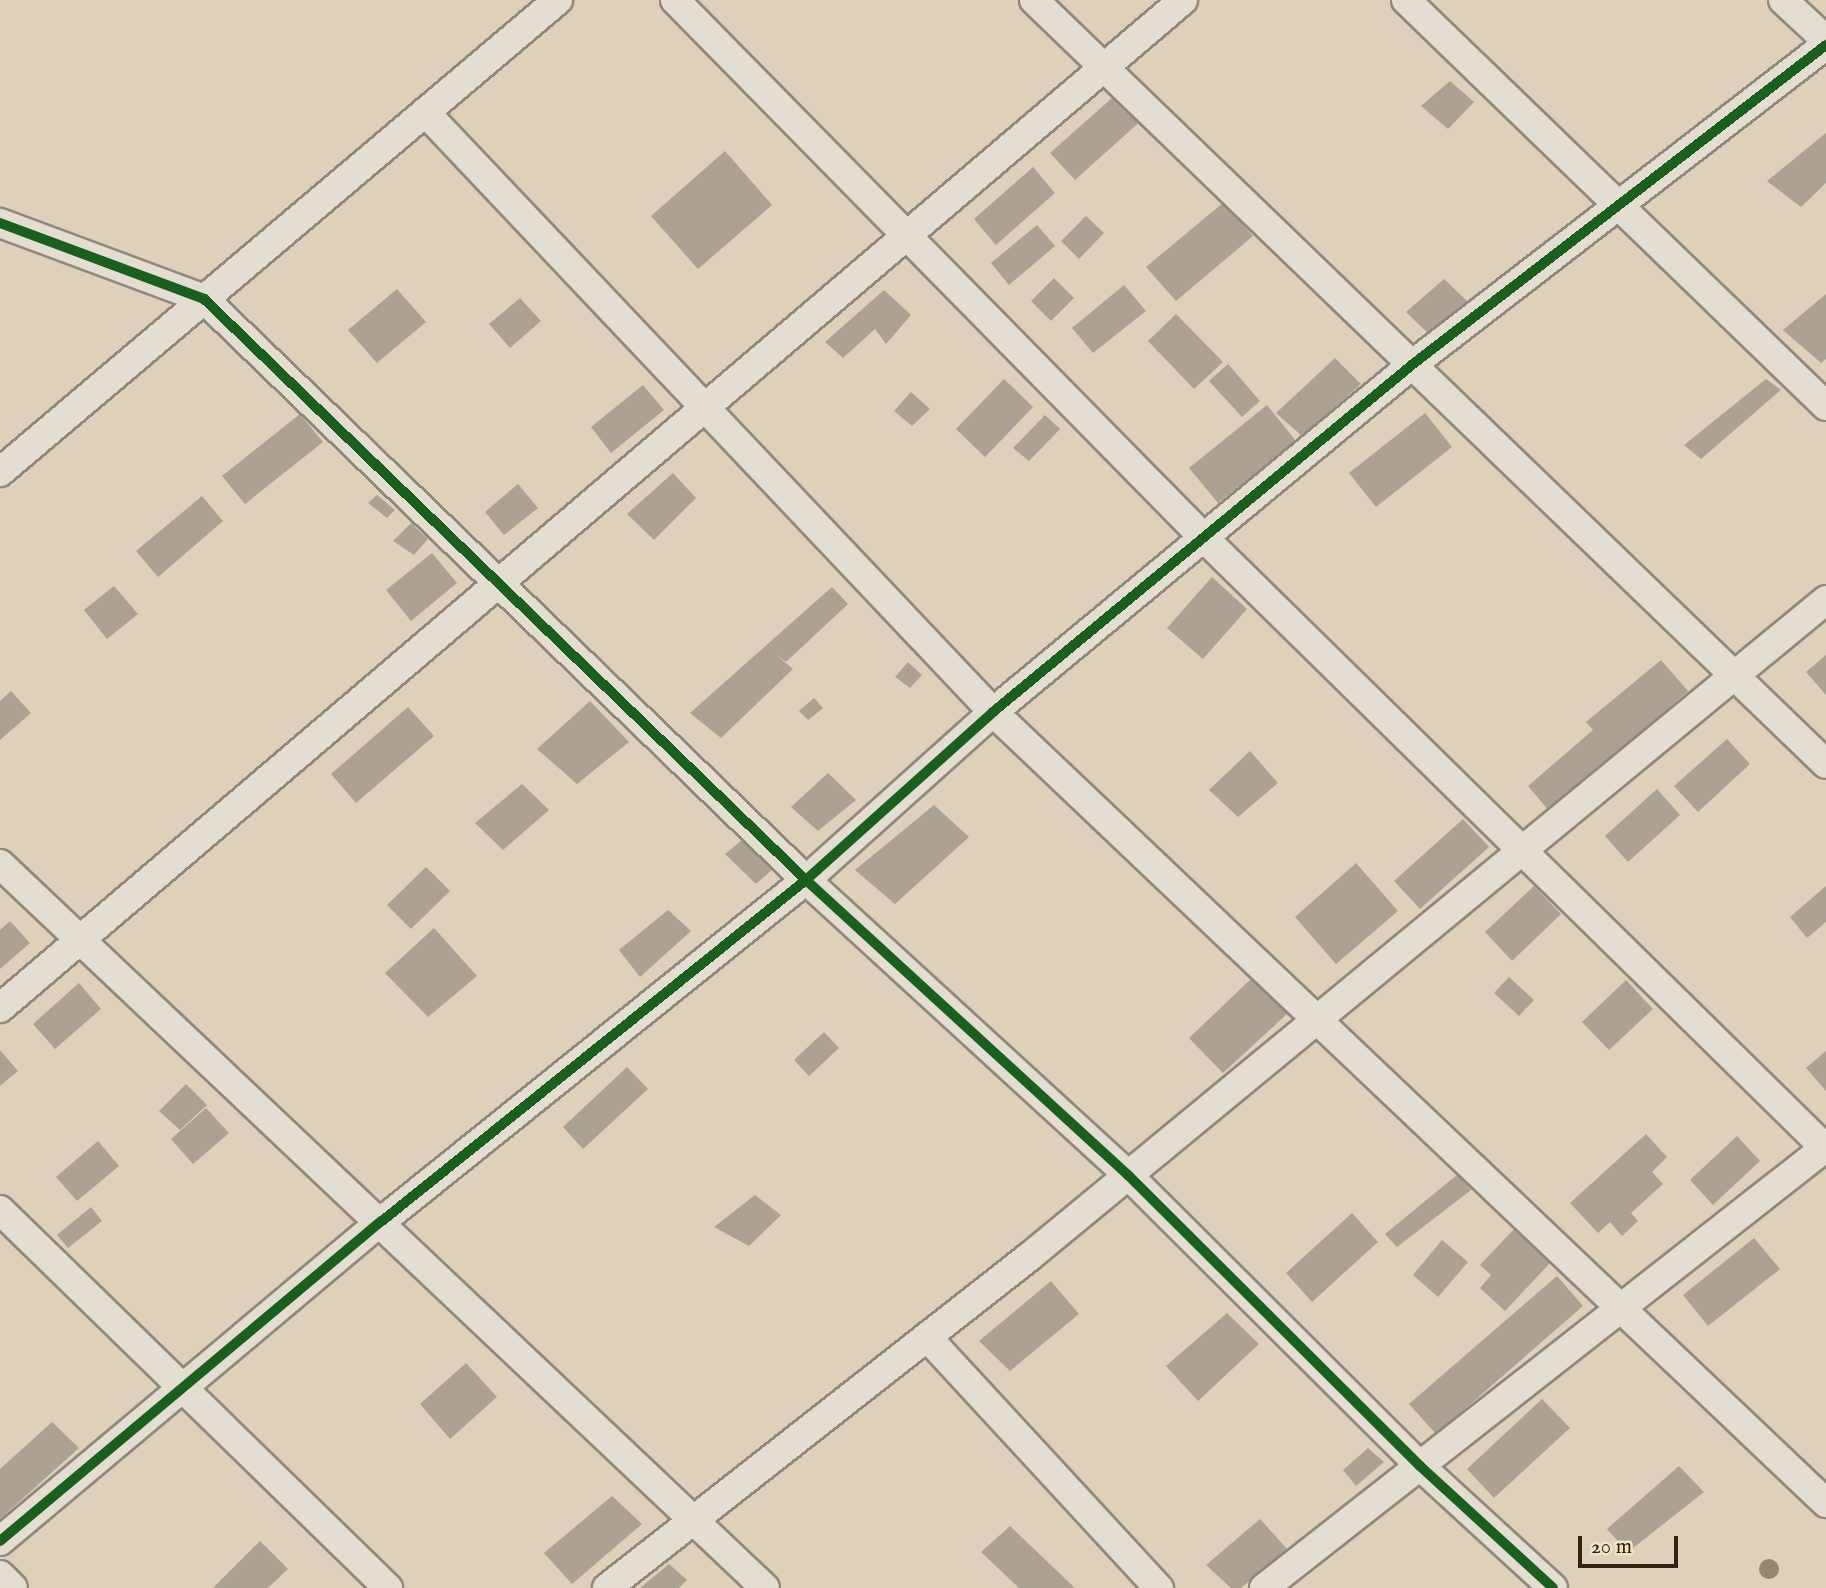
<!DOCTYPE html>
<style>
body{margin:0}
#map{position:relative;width:1826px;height:1588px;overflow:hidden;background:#ded0ba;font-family:"IM FELL English",serif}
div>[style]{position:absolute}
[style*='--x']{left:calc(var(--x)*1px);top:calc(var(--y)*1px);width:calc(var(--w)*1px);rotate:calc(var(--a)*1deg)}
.building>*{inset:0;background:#aca293}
.roads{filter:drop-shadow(2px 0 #93887a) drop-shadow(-2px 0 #93887a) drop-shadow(0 2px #93887a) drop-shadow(0 -2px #93887a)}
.minor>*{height:28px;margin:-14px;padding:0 14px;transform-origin:14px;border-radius:14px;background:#e4ddd2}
.cycleway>*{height:10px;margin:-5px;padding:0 5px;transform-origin:5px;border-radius:5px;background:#1b5e20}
.trees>*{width:20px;height:20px;margin:-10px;border-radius:50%;background:#96856f}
span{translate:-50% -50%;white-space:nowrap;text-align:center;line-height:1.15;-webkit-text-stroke:5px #f3e3c8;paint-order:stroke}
.scale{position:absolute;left:1578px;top:1536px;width:100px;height:32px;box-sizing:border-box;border:4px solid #352212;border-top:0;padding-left:9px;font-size:21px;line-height:24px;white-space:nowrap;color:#352212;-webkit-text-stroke:5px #f3e3c8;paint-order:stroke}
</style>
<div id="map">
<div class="building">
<div style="clip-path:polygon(1450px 81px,1474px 102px,1448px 129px,1421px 106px)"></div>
<div style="clip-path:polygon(1120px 91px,1144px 118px,1075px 180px,1050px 153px)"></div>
<div style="clip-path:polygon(1826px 133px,1826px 183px,1801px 207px,1767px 181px)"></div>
<div style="clip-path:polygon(725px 151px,772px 205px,698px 269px,651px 216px)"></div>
<div style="clip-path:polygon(1033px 167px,1055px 193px,996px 245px,974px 219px)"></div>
<div style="clip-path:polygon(1224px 202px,1253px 236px,1176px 301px,1146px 267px)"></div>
<div style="clip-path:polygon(1086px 216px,1104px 233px,1079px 259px,1061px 241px)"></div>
<div style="clip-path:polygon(1037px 225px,1055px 246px,1009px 285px,991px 263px)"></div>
<div style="clip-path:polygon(1054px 278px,1074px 298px,1051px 321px,1031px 301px)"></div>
<div style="clip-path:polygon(1444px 279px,1468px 302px,1430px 335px,1406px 312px)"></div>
<div style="clip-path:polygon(1124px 285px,1146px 311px,1093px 353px,1072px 328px)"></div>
<div style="clip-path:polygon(397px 289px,426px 322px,377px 363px,348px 330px)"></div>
<div style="clip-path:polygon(884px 290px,911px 315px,886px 344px,875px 329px,843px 358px,825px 342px)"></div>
<div style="clip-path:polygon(1826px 294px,1826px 359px,1821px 363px,1783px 330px)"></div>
<div style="clip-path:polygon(520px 298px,541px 321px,510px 348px,489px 324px)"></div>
<div style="clip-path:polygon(1176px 314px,1223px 362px,1194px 389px,1148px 341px)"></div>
<div style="clip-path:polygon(1335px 358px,1361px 384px,1302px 436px,1276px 413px)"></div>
<div style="clip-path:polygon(1228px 364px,1260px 401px,1242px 417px,1209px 381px)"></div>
<div style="clip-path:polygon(1004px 379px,1033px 407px,985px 457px,956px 429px)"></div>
<div style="clip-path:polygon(1766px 379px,1781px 390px,1701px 459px,1684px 445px)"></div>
<div style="clip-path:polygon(643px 385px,664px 410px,611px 453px,591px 427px)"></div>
<div style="clip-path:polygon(911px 392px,930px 409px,912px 426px,894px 411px)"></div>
<div style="clip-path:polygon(1267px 405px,1296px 441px,1218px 503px,1189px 468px)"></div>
<div style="clip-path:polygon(1425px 413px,1452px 447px,1376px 507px,1349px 473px)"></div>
<div style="clip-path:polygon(300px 414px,323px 442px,245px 504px,222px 476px)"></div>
<div style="clip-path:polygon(1045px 415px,1060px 429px,1029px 461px,1013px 448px)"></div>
<div style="clip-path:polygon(673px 473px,696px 498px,654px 540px,627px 514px)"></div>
<div style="clip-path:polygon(518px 484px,538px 508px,504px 535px,485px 512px)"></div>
<div style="clip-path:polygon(377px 495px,395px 510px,387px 518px,368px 503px)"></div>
<div style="clip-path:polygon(202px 496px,223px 521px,158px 577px,136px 551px)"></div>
<div style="clip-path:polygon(411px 523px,428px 539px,414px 555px,393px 541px)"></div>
<div style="clip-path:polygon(432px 553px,457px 583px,411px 621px,386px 590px)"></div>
<div style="clip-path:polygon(1212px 577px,1247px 609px,1203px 659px,1167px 628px)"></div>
<div style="clip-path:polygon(114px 586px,138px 614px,107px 639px,84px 610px)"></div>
<div style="clip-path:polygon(832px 587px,848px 604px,786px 662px,775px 654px,793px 669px,721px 738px,690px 713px)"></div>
<div style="clip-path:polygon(1826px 655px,1826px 695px,1806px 672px)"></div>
<div style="clip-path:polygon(1661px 660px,1688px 691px,1550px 812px,1528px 786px,1593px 730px,1586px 722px)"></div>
<div style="clip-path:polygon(908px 662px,922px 675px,910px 688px,895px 677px)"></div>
<div style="clip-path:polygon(11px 691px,31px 713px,0 740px,0 701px)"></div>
<div style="clip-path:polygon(814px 698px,823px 708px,808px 720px,799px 711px)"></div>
<div style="clip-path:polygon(590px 701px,629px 742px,577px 784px,537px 749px)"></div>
<div style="clip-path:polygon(408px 707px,434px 736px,356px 803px,331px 774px)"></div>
<div style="clip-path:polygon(1727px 739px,1750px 764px,1698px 812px,1674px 786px)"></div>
<div style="clip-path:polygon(1250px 751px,1278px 783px,1238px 817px,1209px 790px)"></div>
<div style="clip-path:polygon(828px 773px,856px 800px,818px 831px,791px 807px)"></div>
<div style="clip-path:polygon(522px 784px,549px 810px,503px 850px,475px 823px)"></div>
<div style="clip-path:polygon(1657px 789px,1680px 815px,1628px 862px,1605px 836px)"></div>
<div style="clip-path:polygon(934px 805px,969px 837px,895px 904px,855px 870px)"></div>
<div style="clip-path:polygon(1463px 819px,1489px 847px,1420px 909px,1394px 881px)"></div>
<div style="clip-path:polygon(742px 840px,773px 869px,756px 884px,725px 854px)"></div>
<div style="clip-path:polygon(1356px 863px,1398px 911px,1336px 964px,1295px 917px)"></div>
<div style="clip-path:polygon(426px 867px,450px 891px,411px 929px,387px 905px)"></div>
<div style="clip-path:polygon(1534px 886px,1561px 914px,1512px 961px,1485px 932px)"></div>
<div style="clip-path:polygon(1826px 886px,1826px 922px,1807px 938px,1790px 917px)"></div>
<div style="clip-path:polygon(668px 910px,691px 931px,640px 977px,619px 950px)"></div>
<div style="clip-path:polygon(10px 921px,30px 943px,0 969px,0 930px)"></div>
<div style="clip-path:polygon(434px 928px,477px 976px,428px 1017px,385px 973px)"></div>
<div style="clip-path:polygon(1509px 977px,1534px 1000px,1519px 1016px,1494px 993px)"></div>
<div style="clip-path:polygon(1252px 978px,1287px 1014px,1223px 1073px,1189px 1038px)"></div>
<div style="clip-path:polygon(1626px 980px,1653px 1009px,1609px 1050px,1582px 1022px)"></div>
<div style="clip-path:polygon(79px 983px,101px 1009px,55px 1049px,33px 1024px)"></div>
<div style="clip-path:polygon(824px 1032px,839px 1048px,809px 1076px,794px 1060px)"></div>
<div style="clip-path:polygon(0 1050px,18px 1071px,0 1086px)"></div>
<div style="clip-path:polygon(1826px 1051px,1826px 1091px,1806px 1068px)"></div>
<div style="clip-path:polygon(627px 1067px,648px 1089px,583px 1149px,563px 1127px)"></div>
<div style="clip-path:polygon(186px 1084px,207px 1105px,180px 1130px,159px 1111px)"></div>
<div style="clip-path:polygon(206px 1108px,229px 1133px,193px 1164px,171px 1139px)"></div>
<div style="clip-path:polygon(1646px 1134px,1667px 1157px,1652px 1172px,1663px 1184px,1631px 1213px,1638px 1221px,1622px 1236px,1610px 1222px,1598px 1233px,1570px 1203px)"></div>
<div style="clip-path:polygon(1737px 1136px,1760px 1161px,1713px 1205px,1690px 1180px)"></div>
<div style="clip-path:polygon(98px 1141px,119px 1166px,77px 1201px,56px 1177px)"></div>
<div style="clip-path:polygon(1458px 1174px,1471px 1190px,1397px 1247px,1385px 1234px)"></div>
<div style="clip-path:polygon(755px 1195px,781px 1215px,749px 1246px,714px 1227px)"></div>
<div style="clip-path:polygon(91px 1207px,102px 1221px,68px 1248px,57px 1235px)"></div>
<div style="clip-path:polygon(1352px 1213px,1378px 1242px,1312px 1302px,1286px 1273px)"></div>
<div style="clip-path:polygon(1514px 1229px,1550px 1263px,1505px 1311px,1480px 1288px,1491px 1275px,1480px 1265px)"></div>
<div style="clip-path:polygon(1754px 1238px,1780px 1269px,1708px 1326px,1683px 1295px)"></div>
<div style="clip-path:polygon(1442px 1240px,1468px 1262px,1438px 1297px,1413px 1275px)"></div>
<div style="clip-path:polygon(1557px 1276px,1583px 1306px,1436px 1434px,1409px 1404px)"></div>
<div style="clip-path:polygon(1051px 1281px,1079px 1314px,1010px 1371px,979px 1341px)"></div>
<div style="clip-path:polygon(1227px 1313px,1259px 1344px,1198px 1401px,1166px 1366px)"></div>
<div style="clip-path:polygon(466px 1363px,497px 1397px,450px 1439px,420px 1404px)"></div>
<div style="clip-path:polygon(1542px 1399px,1570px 1428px,1494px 1498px,1467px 1469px)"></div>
<div style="clip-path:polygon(52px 1422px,79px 1448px,0 1519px,0 1469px)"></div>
<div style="clip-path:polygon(1368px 1448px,1384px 1462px,1356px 1486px,1343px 1470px)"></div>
<div style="clip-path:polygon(1679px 1466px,1704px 1492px,1628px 1552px,1607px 1529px)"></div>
<div style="clip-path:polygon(612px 1496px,642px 1524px,572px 1584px,544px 1553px)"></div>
<div style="clip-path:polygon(1260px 1519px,1287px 1549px,1241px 1588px,1231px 1588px,1206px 1565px)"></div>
<div style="clip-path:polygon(1010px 1526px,1075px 1588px,1019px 1588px,981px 1552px)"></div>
<div style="clip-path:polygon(260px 1541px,288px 1569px,268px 1588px,213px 1588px)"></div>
<div style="clip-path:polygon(669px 1564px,687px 1580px,679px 1588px,640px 1588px)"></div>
</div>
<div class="roads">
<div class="minor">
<div style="--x:675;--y:0;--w:753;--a:45.48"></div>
<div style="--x:1203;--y:537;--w:873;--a:44.49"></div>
<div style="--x:1034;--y:0;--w:1100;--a:43.97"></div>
<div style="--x:1406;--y:0;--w:584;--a:44.03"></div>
<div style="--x:1783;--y:0;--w:59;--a:42.9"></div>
<div style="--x:425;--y:112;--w:826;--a:46.57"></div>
<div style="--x:993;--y:712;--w:1149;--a:43.52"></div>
<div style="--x:0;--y:223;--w:218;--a:20.4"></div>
<div style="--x:204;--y:299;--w:837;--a:43.98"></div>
<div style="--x:806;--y:880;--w:437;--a:42.5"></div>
<div style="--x:1128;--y:1175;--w:412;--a:44.9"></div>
<div style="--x:1420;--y:1466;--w:180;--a:42.5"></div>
<div style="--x:0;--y:472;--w:731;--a:-40.23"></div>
<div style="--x:0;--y:864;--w:1053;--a:43.42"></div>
<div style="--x:0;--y:1008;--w:1554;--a:-40.43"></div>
<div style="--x:0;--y:1210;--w:542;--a:44.25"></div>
<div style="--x:927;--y:1337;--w:342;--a:47.3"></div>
<div style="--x:0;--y:1541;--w:498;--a:-40"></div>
<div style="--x:382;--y:1221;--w:544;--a:-38.81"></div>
<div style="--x:806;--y:880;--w:251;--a:-41.9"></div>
<div style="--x:993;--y:712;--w:545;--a:-39.64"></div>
<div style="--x:1413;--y:364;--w:522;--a:-37.68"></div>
<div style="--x:0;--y:1575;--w:18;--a:45"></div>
<div style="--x:607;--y:1588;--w:536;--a:-38.11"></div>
<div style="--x:1029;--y:1257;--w:1033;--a:-39.5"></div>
<div style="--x:1264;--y:1588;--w:714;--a:-38.12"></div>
</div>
</div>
<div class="cycleway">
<div style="--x:0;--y:223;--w:218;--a:20.4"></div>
<div style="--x:204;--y:299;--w:837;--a:43.98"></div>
<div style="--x:806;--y:880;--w:437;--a:42.5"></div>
<div style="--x:1128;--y:1175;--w:412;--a:44.9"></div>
<div style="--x:1420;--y:1466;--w:180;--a:42.5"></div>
<div style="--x:0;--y:1541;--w:498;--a:-40"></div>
<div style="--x:382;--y:1221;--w:544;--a:-38.81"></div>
<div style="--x:806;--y:880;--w:251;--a:-41.9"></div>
<div style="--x:993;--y:712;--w:545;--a:-39.64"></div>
<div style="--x:1413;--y:364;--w:522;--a:-37.68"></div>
</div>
<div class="trees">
<div style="left:1769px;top:1569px"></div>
</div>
<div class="scale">20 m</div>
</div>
